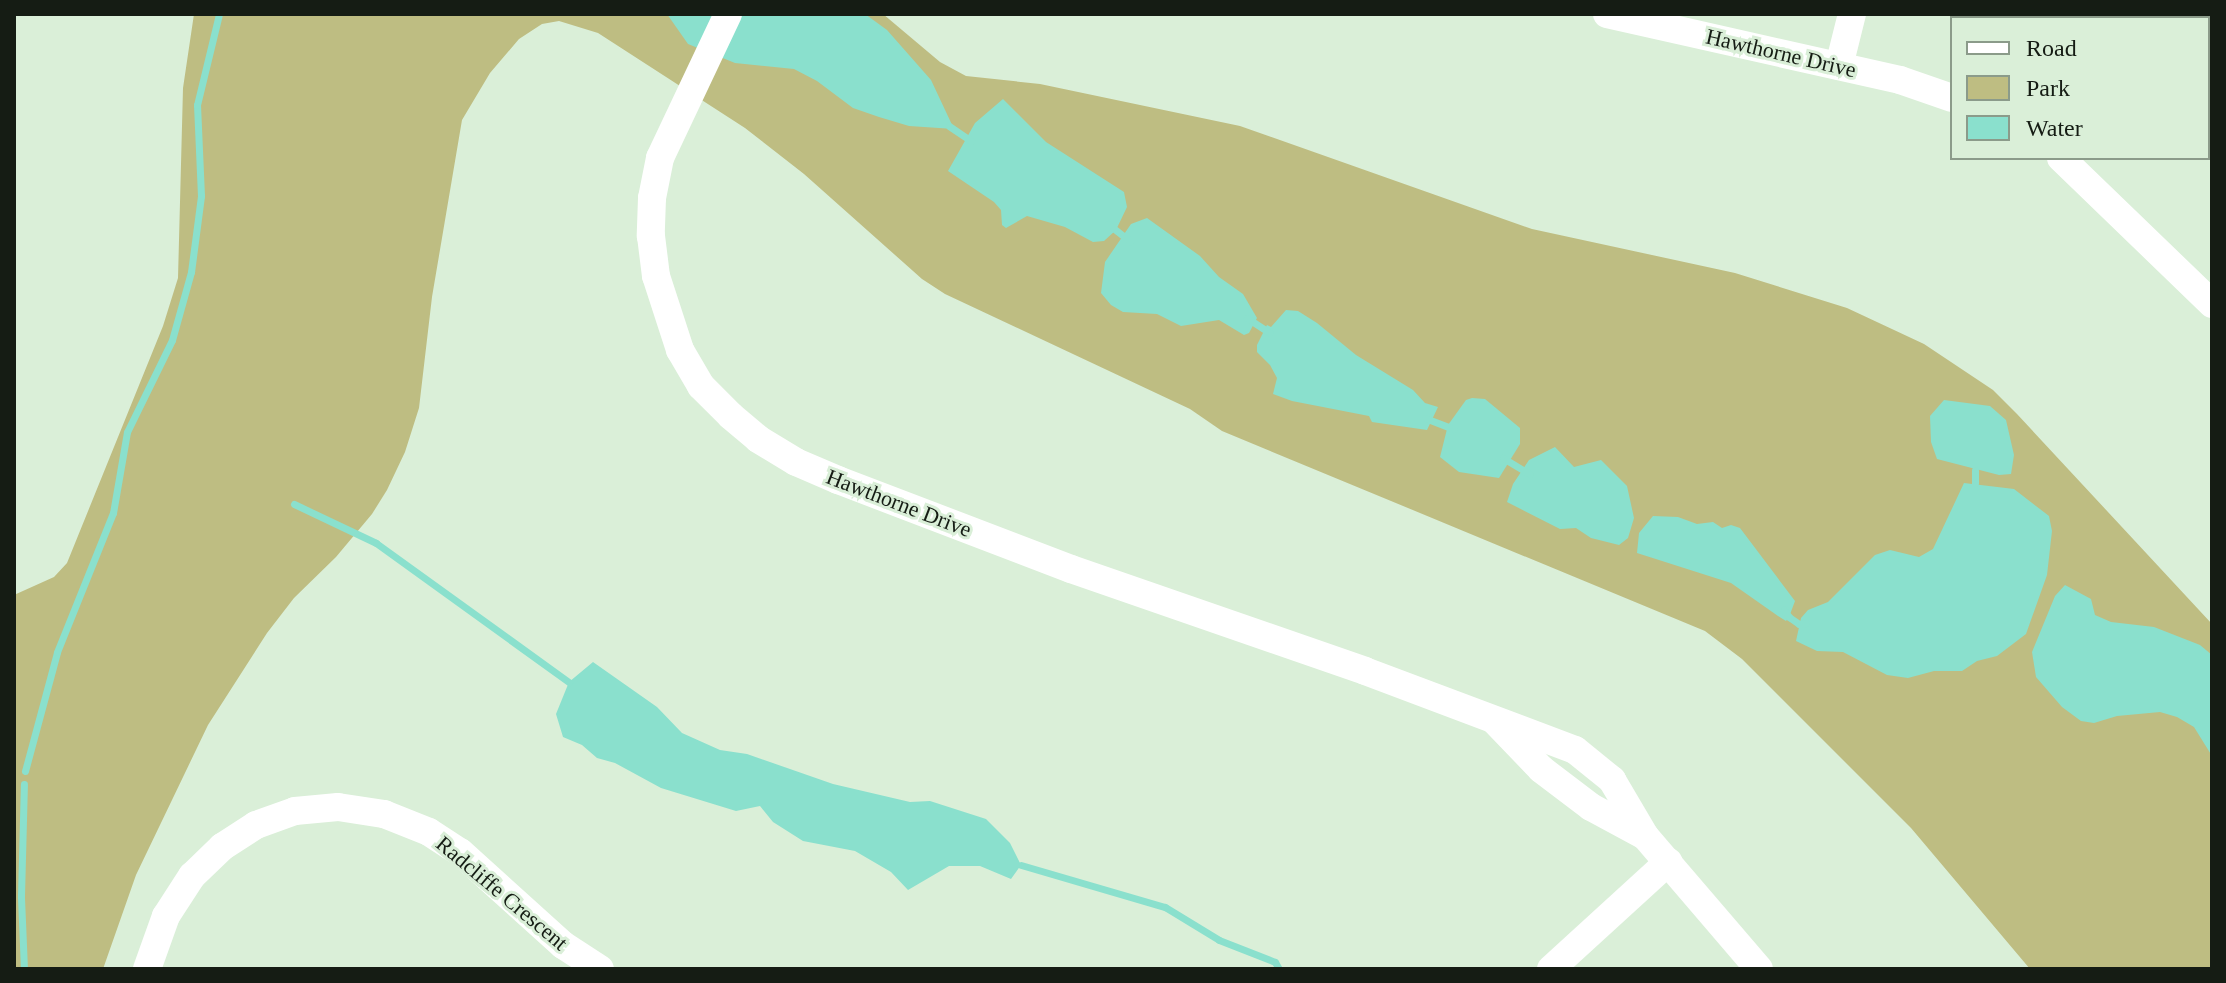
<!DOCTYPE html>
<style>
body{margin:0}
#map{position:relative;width:2226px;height:983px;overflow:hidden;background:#daefd8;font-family:Georgia,serif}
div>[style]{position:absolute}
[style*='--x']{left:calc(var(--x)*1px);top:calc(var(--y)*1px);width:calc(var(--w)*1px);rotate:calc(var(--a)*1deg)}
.green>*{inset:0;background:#bebd82}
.water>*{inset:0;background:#8ae0cd}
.stream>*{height:7px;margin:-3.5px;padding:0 3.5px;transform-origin:3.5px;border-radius:3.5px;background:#8ae0cd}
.minor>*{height:28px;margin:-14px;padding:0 14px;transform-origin:14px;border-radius:14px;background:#fff}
span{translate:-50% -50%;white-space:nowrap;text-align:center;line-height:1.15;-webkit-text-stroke:6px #daefd8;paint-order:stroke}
.street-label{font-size:22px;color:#151c14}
.frame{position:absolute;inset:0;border:16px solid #151c14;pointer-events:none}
.legend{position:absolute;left:1950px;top:16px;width:260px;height:144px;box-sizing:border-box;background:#daefd8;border:2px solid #8b9b8a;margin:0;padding:10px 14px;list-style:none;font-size:24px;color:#151c14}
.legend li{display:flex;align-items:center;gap:16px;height:40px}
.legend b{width:40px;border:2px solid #8b9b8a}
</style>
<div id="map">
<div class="green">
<div style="clip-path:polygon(194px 14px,883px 14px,940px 62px,966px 76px,1040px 84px,1240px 126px,1532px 229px,1735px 273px,1847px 308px,1924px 344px,1993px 390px,2017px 414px,2212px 624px,2212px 969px,2030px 969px,1911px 828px,1742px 659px,1705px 631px,1222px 431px,1190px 409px,945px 294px,922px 279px,804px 174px,745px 128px,598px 33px,559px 21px,542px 24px,519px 39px,490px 73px,462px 120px,432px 297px,419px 408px,405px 452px,387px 490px,372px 514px,336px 557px,294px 598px,267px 633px,208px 725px,136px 875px,103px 969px,14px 969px,14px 595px,54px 577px,67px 563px,163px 326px,178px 278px,183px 88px)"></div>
</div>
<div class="water">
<div style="clip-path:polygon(667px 14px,865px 14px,887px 30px,931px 80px,954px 129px,909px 126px,879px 117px,853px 108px,817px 81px,794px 69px,735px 63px,688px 44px)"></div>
<div style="clip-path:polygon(1003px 99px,1046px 142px,1124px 192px,1127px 207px,1116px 230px,1104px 241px,1093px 242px,1065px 227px,1027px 216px,1006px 228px,1002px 225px,1001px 210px,994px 202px,948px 171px,975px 123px)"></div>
<div style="clip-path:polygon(1147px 218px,1200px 256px,1219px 277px,1243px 294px,1257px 318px,1249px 333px,1244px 335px,1219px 320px,1181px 326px,1157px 314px,1123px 312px,1111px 305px,1101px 293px,1105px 262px,1131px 224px)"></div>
<div style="clip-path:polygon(1286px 310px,1298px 311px,1317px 323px,1356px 355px,1413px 390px,1425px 403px,1438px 407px,1427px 430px,1372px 422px,1369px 416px,1292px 401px,1273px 394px,1277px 378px,1270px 365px,1257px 352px,1257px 345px,1267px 325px,1271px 327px)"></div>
<div style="clip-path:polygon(1472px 398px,1485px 399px,1520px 428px,1520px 444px,1499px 478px,1459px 472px,1440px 457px,1448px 425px,1466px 400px)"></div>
<div style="clip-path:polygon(1944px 400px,1990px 406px,2006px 420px,2014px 455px,2011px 474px,1999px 475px,1937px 459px,1931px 442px,1930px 416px)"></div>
<div style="clip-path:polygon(1555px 447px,1574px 467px,1601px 460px,1627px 486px,1634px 518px,1628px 538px,1619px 545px,1591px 538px,1576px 528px,1560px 529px,1507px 502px,1513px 484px,1529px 460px)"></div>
<div style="clip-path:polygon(1964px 483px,2014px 489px,2049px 516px,2052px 531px,2047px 575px,2026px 634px,1997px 656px,1977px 661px,1962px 671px,1934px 671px,1908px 678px,1887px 675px,1843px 652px,1817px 651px,1796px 641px,1801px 618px,1808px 610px,1828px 602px,1875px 555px,1890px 550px,1919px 557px,1933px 549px)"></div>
<div style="clip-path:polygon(1653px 516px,1678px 517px,1697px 524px,1713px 522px,1722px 528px,1731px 525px,1740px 528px,1795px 601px,1789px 617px,1786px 621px,1778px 616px,1731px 583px,1637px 553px,1639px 533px)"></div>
<div style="clip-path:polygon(2065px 585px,2091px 599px,2095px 615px,2111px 622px,2154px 627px,2200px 645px,2212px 655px,2212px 756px,2194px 727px,2177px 717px,2160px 712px,2117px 716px,2094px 723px,2081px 721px,2062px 707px,2036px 677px,2032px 652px,2055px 596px)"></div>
<div style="clip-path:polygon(593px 662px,657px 707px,682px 733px,720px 750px,747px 754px,833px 784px,910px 802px,930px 801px,986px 819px,1010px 843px,1021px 865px,1011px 879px,980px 866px,949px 866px,908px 890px,891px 872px,855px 851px,803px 841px,773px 822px,760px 806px,736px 811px,661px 788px,615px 763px,597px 758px,582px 745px,563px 737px,556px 714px,569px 682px)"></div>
</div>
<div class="stream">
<div style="--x:949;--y:126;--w:27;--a:34"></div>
<div style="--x:1108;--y:224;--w:28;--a:38"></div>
<div style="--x:1247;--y:318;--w:27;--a:33"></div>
<div style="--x:1425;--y:418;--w:31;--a:21"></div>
<div style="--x:1503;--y:458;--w:31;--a:31"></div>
<div style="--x:1975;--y:483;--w:13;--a:-90"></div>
<div style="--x:294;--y:504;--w:91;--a:25.4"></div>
<div style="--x:376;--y:543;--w:238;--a:35.8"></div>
<div style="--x:1784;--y:610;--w:9;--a:54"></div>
<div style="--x:1789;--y:617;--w:12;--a:35"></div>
<div style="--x:1799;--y:624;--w:7;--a:-8"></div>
<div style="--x:25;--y:771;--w:123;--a:-74.9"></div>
<div style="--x:57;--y:652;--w:150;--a:-68.1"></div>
<div style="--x:113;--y:513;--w:82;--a:-80.2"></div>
<div style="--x:127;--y:432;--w:102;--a:-63.9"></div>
<div style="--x:172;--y:340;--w:71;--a:-74.4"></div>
<div style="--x:191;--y:272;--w:77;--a:-82.5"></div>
<div style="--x:201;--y:196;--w:91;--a:-92.5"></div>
<div style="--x:197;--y:105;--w:94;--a:-76.4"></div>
<div style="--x:1021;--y:865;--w:150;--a:16.3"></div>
<div style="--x:1165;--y:907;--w:63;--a:31.4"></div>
<div style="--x:1219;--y:940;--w:60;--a:21.4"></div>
<div style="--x:1275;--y:962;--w:8;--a:60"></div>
<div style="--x:24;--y:969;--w:73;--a:-92.4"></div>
<div style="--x:21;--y:896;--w:112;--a:-88.5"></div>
</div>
<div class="minor">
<div style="--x:728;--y:14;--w:159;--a:115.3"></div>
<div style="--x:660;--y:158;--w:41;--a:101.3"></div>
<div style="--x:652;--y:198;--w:38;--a:92"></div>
<div style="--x:651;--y:236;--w:40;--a:82.9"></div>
<div style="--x:656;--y:276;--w:78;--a:72"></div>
<div style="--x:680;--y:350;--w:42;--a:59.7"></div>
<div style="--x:701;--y:386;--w:42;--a:45"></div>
<div style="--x:731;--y:416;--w:35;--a:40"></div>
<div style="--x:758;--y:439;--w:44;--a:31.2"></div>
<div style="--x:796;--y:462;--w:46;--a:23.2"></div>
<div style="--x:838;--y:480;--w:249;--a:20.9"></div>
<div style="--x:1071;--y:569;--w:311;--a:19.1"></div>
<div style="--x:1365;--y:671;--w:224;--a:20.6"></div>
<div style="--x:1575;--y:750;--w:48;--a:39"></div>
<div style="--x:1612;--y:780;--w:65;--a:59.5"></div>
<div style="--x:1645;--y:836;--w:175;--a:49.4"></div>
<div style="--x:1607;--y:14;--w:300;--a:12.7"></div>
<div style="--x:1900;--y:80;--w:55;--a:19.1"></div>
<div style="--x:1839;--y:66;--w:54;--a:-76"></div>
<div style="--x:2061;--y:158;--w:210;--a:44"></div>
<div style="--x:1496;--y:722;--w:65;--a:46.2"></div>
<div style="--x:1541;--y:769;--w:63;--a:37.2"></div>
<div style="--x:1591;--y:807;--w:61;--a:28.2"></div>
<div style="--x:147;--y:969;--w:56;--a:-70.3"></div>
<div style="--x:166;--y:916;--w:48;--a:-57"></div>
<div style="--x:192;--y:876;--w:42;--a:-44"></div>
<div style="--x:222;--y:847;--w:40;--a:-32.9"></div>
<div style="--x:256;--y:825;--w:41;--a:-19.7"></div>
<div style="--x:295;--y:811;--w:43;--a:-5.3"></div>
<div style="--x:338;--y:807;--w:47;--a:8.7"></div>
<div style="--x:384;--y:814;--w:48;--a:21.8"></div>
<div style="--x:429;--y:832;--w:37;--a:33"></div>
<div style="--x:460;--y:852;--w:139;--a:42.1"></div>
<div style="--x:563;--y:945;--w:44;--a:33"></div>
<div style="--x:1551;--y:969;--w:159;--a:-42.4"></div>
</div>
<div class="street-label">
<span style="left:1781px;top:53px;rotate:13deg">Hawthorne Drive</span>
<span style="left:899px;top:503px;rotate:21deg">Hawthorne Drive</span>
<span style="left:502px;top:893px;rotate:40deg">Radcliffe Crescent</span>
</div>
<div class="frame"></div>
<ul class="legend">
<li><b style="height:10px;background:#fff"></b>Road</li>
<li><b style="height:22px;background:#bebd82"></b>Park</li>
<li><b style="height:22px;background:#8ae0cd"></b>Water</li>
</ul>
</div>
